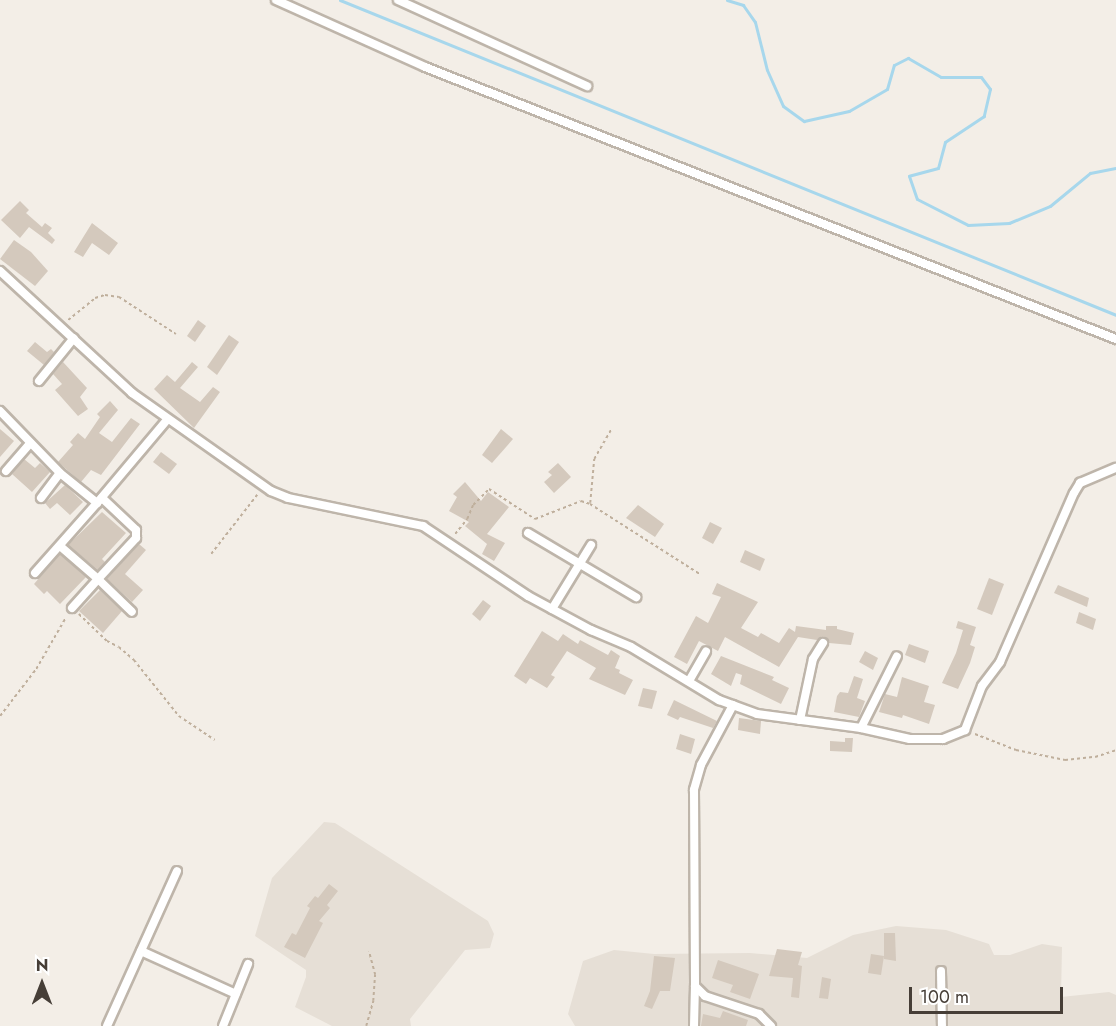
<!DOCTYPE html>
<style>
body{margin:0}
#map{position:relative;width:1116px;height:1026px;overflow:hidden;background:#f3eee7;font-family:Jost,sans-serif}
div>[style]{position:absolute}
[style*='--x']{left:calc(var(--x)*1px);top:calc(var(--y)*1px);width:calc(var(--w)*1px);rotate:calc(var(--a)*1deg)}
.residential>*{inset:0;background:#e6dfd6}
.stream>*{height:3px;margin:-1.5px;padding:0 1.5px;transform-origin:1.5px;border-radius:1.5px;background:#a7d7ec}
.building>*{inset:0;background:#d4c9bd}
.path>*{height:1.5px;margin-top:-0.75px;transform-origin:0;background:repeating-linear-gradient(90deg,#bfaf9c 0 3px,transparent 0 6px)}
.roads{filter:drop-shadow(2px 0 #beb5aa) drop-shadow(-2px 0 #beb5aa) drop-shadow(0 2px #beb5aa) drop-shadow(0 -2px #beb5aa)}
.minor>*{height:8px;margin:-4px;padding:0 4px;transform-origin:4px;border-radius:4px;background:#fff}
span{translate:-50% -50%;white-space:nowrap;text-align:center;line-height:1.15;-webkit-text-stroke:5px #fff;paint-order:stroke}
.north{position:absolute;left:12px;top:954px;width:60px;height:60px;-webkit-text-stroke:4px #fff;paint-order:stroke;rotate:0deg;font-size:16px;font-weight:700;line-height:24px;text-align:center;color:#463e37}
.north::after{content:'';display:block;margin:auto;width:21px;height:27px;background:#463e37;clip-path:polygon(50% 0,100% 100%,50% 72%,0 100%)}
.scale{position:absolute;left:909px;top:987px;width:154px;height:27px;box-sizing:border-box;border:3px solid #463e37;border-top:0;padding-left:8px;font-size:18px;line-height:21px;white-space:nowrap;color:#463e37;-webkit-text-stroke:4px #fff;paint-order:stroke}
</style>
<div id="map">
<div class="residential">
<div style="clip-path:polygon(324px 822px,335px 823px,488px 921px,494px 934px,490px 948px,465px 950px,410px 1019px,411px 1026px,332px 1026px,295px 1007px,306px 977px,306px 970px,255px 936px,272px 878px)"></div>
<div style="clip-path:polygon(896px 926px,946px 930px,989px 944px,994px 955px,1010px 955px,1042px 944px,1062px 947px,1061px 997px,1109px 992px,1116px 995px,1116px 1026px,575px 1026px,568px 1014px,583px 961px,614px 950px,654px 954px,750px 953px,807px 958px,853px 935px)"></div>
</div>
<div class="stream">
<div style="--x:340;--y:0;--w:837;--a:22.09"></div>
<div style="--x:727;--y:0;--w:17;--a:17"></div>
<div style="--x:743;--y:5;--w:21;--a:55"></div>
<div style="--x:755;--y:22;--w:49;--a:76"></div>
<div style="--x:767;--y:70;--w:39;--a:66"></div>
<div style="--x:783;--y:106;--w:26;--a:36"></div>
<div style="--x:804;--y:121;--w:46;--a:-12.5"></div>
<div style="--x:849;--y:111;--w:44;--a:-30.1"></div>
<div style="--x:887;--y:89;--w:25;--a:-74"></div>
<div style="--x:894;--y:65;--w:16;--a:-27"></div>
<div style="--x:908;--y:58;--w:38;--a:30"></div>
<div style="--x:941;--y:77;--w:40;--a:0"></div>
<div style="--x:981;--y:77;--w:15;--a:53"></div>
<div style="--x:990;--y:89;--w:28;--a:103"></div>
<div style="--x:984;--y:116;--w:47;--a:146.3"></div>
<div style="--x:945;--y:142;--w:27;--a:105"></div>
<div style="--x:938;--y:168;--w:30;--a:165"></div>
<div style="--x:909;--y:176;--w:24;--a:71"></div>
<div style="--x:917;--y:199;--w:57;--a:27"></div>
<div style="--x:968;--y:225;--w:41;--a:-2.8"></div>
<div style="--x:1009;--y:223;--w:44;--a:-22.5"></div>
<div style="--x:1050;--y:206;--w:52;--a:-39.5"></div>
<div style="--x:1090;--y:173;--w:26;--a:-11"></div>
</div>
<div class="building">
<div style="clip-path:polygon(20px 201px,29px 210px,26px 213px,42px 227px,45px 223px,52px 228px,48px 233px,55px 240px,52px 244px,29px 227px,20px 238px,1px 220px)"></div>
<div style="clip-path:polygon(92px 223px,118px 243px,109px 255px,92px 243px,83px 257px,74px 252px)"></div>
<div style="clip-path:polygon(14px 240px,31px 252px,48px 271px,35px 286px,0 259px)"></div>
<div style="clip-path:polygon(198px 320px,206px 326px,195px 342px,187px 336px)"></div>
<div style="clip-path:polygon(229px 335px,239px 342px,217px 375px,207px 367px)"></div>
<div style="clip-path:polygon(35px 342px,47px 352px,51px 349px,54px 352px,44px 365px,27px 351px)"></div>
<div style="clip-path:polygon(63px 362px,87px 388px,80px 397px,88px 409px,78px 416px,55px 390px,62px 384px,53px 374px)"></div>
<div style="clip-path:polygon(192px 362px,198px 367px,180px 388px,200px 402px,213px 387px,220px 392px,194px 428px,154px 389px,167px 375px,175px 382px)"></div>
<div style="clip-path:polygon(110px 401px,118px 410px,99px 433px,112px 442px,131px 418px,140px 424px,101px 475px,91px 470px,81px 482px,58px 462px,73px 445px,70px 442px,78px 433px,85px 439px,100px 417px,97px 414px)"></div>
<div style="clip-path:polygon(0 429px,14px 441px,0 457px)"></div>
<div style="clip-path:polygon(501px 429px,513px 439px,492px 463px,482px 455px)"></div>
<div style="clip-path:polygon(161px 452px,177px 464px,169px 474px,153px 462px)"></div>
<div style="clip-path:polygon(24px 459px,35px 468px,40px 463px,50px 472px,32px 492px,12px 474px)"></div>
<div style="clip-path:polygon(558px 463px,571px 477px,554px 493px,544px 482px,552px 475px,548px 472px)"></div>
<div style="clip-path:polygon(465px 482px,481px 501px,488px 492px,509px 507px,487px 534px,505px 543px,494px 561px,482px 554px,487px 544px,465px 526px,469px 522px,449px 511px,457px 497px,453px 494px)"></div>
<div style="clip-path:polygon(65px 485px,83px 502px,70px 515px,57px 503px,50px 509px,45px 503px)"></div>
<div style="clip-path:polygon(638px 505px,664px 524px,655px 537px,626px 518px)"></div>
<div style="clip-path:polygon(102px 512px,126px 533px,102px 559px,105px 562px,98px 570px,68px 545px)"></div>
<div style="clip-path:polygon(710px 522px,722px 528px,713px 544px,702px 538px)"></div>
<div style="clip-path:polygon(139px 544px,146px 550px,125px 574px,143px 590px,132px 602px,107px 579px)"></div>
<div style="clip-path:polygon(745px 550px,765px 559px,760px 571px,740px 562px)"></div>
<div style="clip-path:polygon(60px 554px,86px 577px,60px 604px,47px 591px,44px 594px,34px 584px)"></div>
<div style="clip-path:polygon(989px 578px,1004px 584px,992px 615px,977px 609px)"></div>
<div style="clip-path:polygon(717px 583px,758px 602px,741px 628px,758px 637px,761px 633px,779px 643px,789px 628px,795px 632px,796px 626px,826px 630px,826px 626px,837px 626px,837px 629px,854px 633px,851px 645px,829px 643px,824px 637px,817px 640px,798px 637px,779px 667px,725px 637px,718px 651px,699px 641px,687px 664px,674px 657px,696px 616px,708px 623px,721px 597px,712px 594px)"></div>
<div style="clip-path:polygon(1058px 585px,1089px 598px,1087px 607px,1054px 593px)"></div>
<div style="clip-path:polygon(100px 590px,122px 611px,103px 633px,79px 611px)"></div>
<div style="clip-path:polygon(483px 600px,491px 606px,480px 621px,472px 614px)"></div>
<div style="clip-path:polygon(1079px 612px,1096px 619px,1093px 630px,1076px 623px)"></div>
<div style="clip-path:polygon(958px 621px,976px 627px,970px 645px,975px 647px,970px 663px,958px 689px,942px 683px,956px 653px,963px 630px,956px 628px)"></div>
<div style="clip-path:polygon(542px 631px,558px 641px,563px 634px,578px 644px,580px 640px,608px 655px,611px 650px,620px 656px,615px 668px,620px 670px,619px 673px,633px 680px,625px 695px,589px 679px,596px 668px,567px 651px,551px 675px,555px 677px,547px 688px,530px 678px,526px 684px,514px 676px)"></div>
<div style="clip-path:polygon(909px 644px,929px 651px,925px 663px,905px 655px)"></div>
<div style="clip-path:polygon(865px 651px,878px 658px,873px 670px,859px 662px)"></div>
<div style="clip-path:polygon(721px 656px,774px 677px,772px 680px,789px 688px,781px 704px,740px 684px,742px 675px,736px 673px,731px 686px,711px 674px)"></div>
<div style="clip-path:polygon(854px 676px,863px 679px,857px 698px,865px 701px,859px 717px,834px 712px,837px 696px,840px 692px,848px 693px)"></div>
<div style="clip-path:polygon(902px 677px,929px 686px,924px 702px,935px 705px,929px 724px,903px 715px,902px 718px,879px 712px,885px 694px,897px 697px)"></div>
<div style="clip-path:polygon(643px 688px,657px 691px,652px 709px,638px 706px)"></div>
<div style="clip-path:polygon(674px 700px,717px 721px,713px 728px,680px 717px,678px 720px,667px 715px)"></div>
<div style="clip-path:polygon(739px 718px,761px 721px,760px 734px,738px 730px)"></div>
<div style="clip-path:polygon(680px 734px,695px 739px,691px 754px,676px 749px)"></div>
<div style="clip-path:polygon(845px 738px,853px 738px,852px 752px,830px 751px,830px 741px,845px 742px)"></div>
<div style="clip-path:polygon(329px 884px,338px 891px,327px 905px,330px 908px,319px 921px,323px 923px,305px 958px,284px 947px,292px 933px,296px 935px,310px 908px,307px 906px,315px 896px,318px 898px)"></div>
<div style="clip-path:polygon(884px 933px,895px 933px,896px 961px,884px 959px)"></div>
<div style="clip-path:polygon(777px 949px,802px 952px,798px 965px,802px 966px,799px 998px,791px 997px,793px 978px,769px 976px)"></div>
<div style="clip-path:polygon(871px 954px,884px 956px,881px 975px,868px 973px)"></div>
<div style="clip-path:polygon(654px 956px,675px 958px,670px 991px,660px 991px,652px 1009px,644px 1006px,650px 991px)"></div>
<div style="clip-path:polygon(718px 960px,759px 974px,750px 999px,730px 992px,733px 985px,712px 978px)"></div>
<div style="clip-path:polygon(822px 977px,831px 979px,828px 999px,819px 998px)"></div>
<div style="clip-path:polygon(723px 1011px,748px 1020px,746px 1026px,701px 1026px,703px 1014px,720px 1018px)"></div>
</div>
<div class="path">
<div style="--x:68;--y:320;--w:35;--a:-39"></div>
<div style="--x:95;--y:298;--w:10;--a:-17"></div>
<div style="--x:105;--y:295;--w:14;--a:8"></div>
<div style="--x:119;--y:297;--w:68;--a:33"></div>
<div style="--x:590;--y:503;--w:44;--a:-84.8"></div>
<div style="--x:594;--y:459;--w:34;--a:-60"></div>
<div style="--x:455;--y:534;--w:19;--a:-51"></div>
<div style="--x:467;--y:519;--w:15;--a:-67"></div>
<div style="--x:473;--y:505;--w:23;--a:-45"></div>
<div style="--x:489;--y:489;--w:55;--a:33.1"></div>
<div style="--x:535;--y:519;--w:49;--a:-21.4"></div>
<div style="--x:581;--y:501;--w:9;--a:18"></div>
<div style="--x:590;--y:504;--w:130;--a:32.5"></div>
<div style="--x:211;--y:554;--w:75;--a:-52.1"></div>
<div style="--x:79;--y:614;--w:39;--a:44"></div>
<div style="--x:107;--y:641;--w:13;--a:27"></div>
<div style="--x:119;--y:647;--w:20;--a:41"></div>
<div style="--x:134;--y:660;--w:72;--a:51.2"></div>
<div style="--x:179;--y:716;--w:43;--a:33.7"></div>
<div style="--x:0;--y:716;--w:59;--a:-52.5"></div>
<div style="--x:36;--y:669;--w:60;--a:-60"></div>
<div style="--x:975;--y:734;--w:44;--a:21.3"></div>
<div style="--x:1016;--y:750;--w:50;--a:11.5"></div>
<div style="--x:1065;--y:760;--w:30;--a:-6"></div>
<div style="--x:1095;--y:757;--w:22;--a:-18"></div>
<div style="--x:366;--y:1026;--w:26;--a:-74"></div>
<div style="--x:373;--y:1001;--w:26;--a:-86"></div>
<div style="--x:375;--y:975;--w:24;--a:-105"></div>
</div>
<div class="roads">
<div class="minor">
<div style="--x:276;--y:0;--w:163;--a:24.2"></div>
<div style="--x:425;--y:67;--w:743;--a:21.49"></div>
<div style="--x:398;--y:0;--w:208;--a:24.5"></div>
<div style="--x:0;--y:271;--w:180;--a:42.7"></div>
<div style="--x:132;--y:393;--w:170;--a:35.2"></div>
<div style="--x:271;--y:491;--w:18;--a:22"></div>
<div style="--x:288;--y:498;--w:138;--a:11.7"></div>
<div style="--x:423;--y:526;--w:126;--a:33.7"></div>
<div style="--x:528;--y:596;--w:72;--a:28.4"></div>
<div style="--x:591;--y:630;--w:43;--a:23"></div>
<div style="--x:631;--y:647;--w:103;--a:31.1"></div>
<div style="--x:719;--y:700;--w:40;--a:20.2"></div>
<div style="--x:757;--y:714;--w:105;--a:7.7"></div>
<div style="--x:861;--y:728;--w:50;--a:12.7"></div>
<div style="--x:910;--y:739;--w:33;--a:0"></div>
<div style="--x:943;--y:739;--w:24;--a:-22"></div>
<div style="--x:965;--y:730;--w:47;--a:-68.9"></div>
<div style="--x:982;--y:686;--w:30;--a:-53"></div>
<div style="--x:1000;--y:662;--w:184;--a:-66.4"></div>
<div style="--x:1074;--y:493;--w:12;--a:-59"></div>
<div style="--x:1080;--y:483;--w:39;--a:-23"></div>
<div style="--x:39;--y:381;--w:55;--a:-50.9"></div>
<div style="--x:0;--y:411;--w:86;--a:45.9"></div>
<div style="--x:60;--y:473;--w:48;--a:39"></div>
<div style="--x:97;--y:503;--w:109;--a:-49.9"></div>
<div style="--x:6;--y:471;--w:37;--a:-49"></div>
<div style="--x:41;--y:498;--w:31;--a:-53"></div>
<div style="--x:528;--y:533;--w:126;--a:30.7"></div>
<div style="--x:60;--y:546;--w:50;--a:41"></div>
<div style="--x:98;--y:579;--w:56;--a:-47.2"></div>
<div style="--x:136;--y:538;--w:8;--a:-90"></div>
<div style="--x:136;--y:530;--w:47;--a:-136.7"></div>
<div style="--x:35;--y:573;--w:94;--a:-48.5"></div>
<div style="--x:72;--y:608;--w:39;--a:-48"></div>
<div style="--x:98;--y:579;--w:47;--a:44.1"></div>
<div style="--x:552;--y:609;--w:75;--a:-58.6"></div>
<div style="--x:689;--y:681;--w:34;--a:-60"></div>
<div style="--x:733;--y:705;--w:68;--a:118.1"></div>
<div style="--x:701;--y:765;--w:26;--a:106"></div>
<div style="--x:694;--y:790;--w:196;--a:89.7"></div>
<div style="--x:695;--y:986;--w:14;--a:45"></div>
<div style="--x:705;--y:996;--w:57;--a:18.4"></div>
<div style="--x:759;--y:1014;--w:17;--a:45"></div>
<div style="--x:800;--y:720;--w:62;--a:-78"></div>
<div style="--x:813;--y:659;--w:19;--a:-58"></div>
<div style="--x:861;--y:728;--w:80;--a:-63.4"></div>
<div style="--x:141;--y:951;--w:104;--a:24.4"></div>
<div style="--x:941;--y:971;--w:55;--a:89"></div>
<div style="--x:107;--y:1026;--w:170;--a:-65.7"></div>
<div style="--x:223;--y:1026;--w:67;--a:-68"></div>
<div style="--x:694;--y:1026;--w:40;--a:-88.6"></div>
</div>
</div>
<div class="north">N</div>
<div class="scale">100 m</div>
</div>
